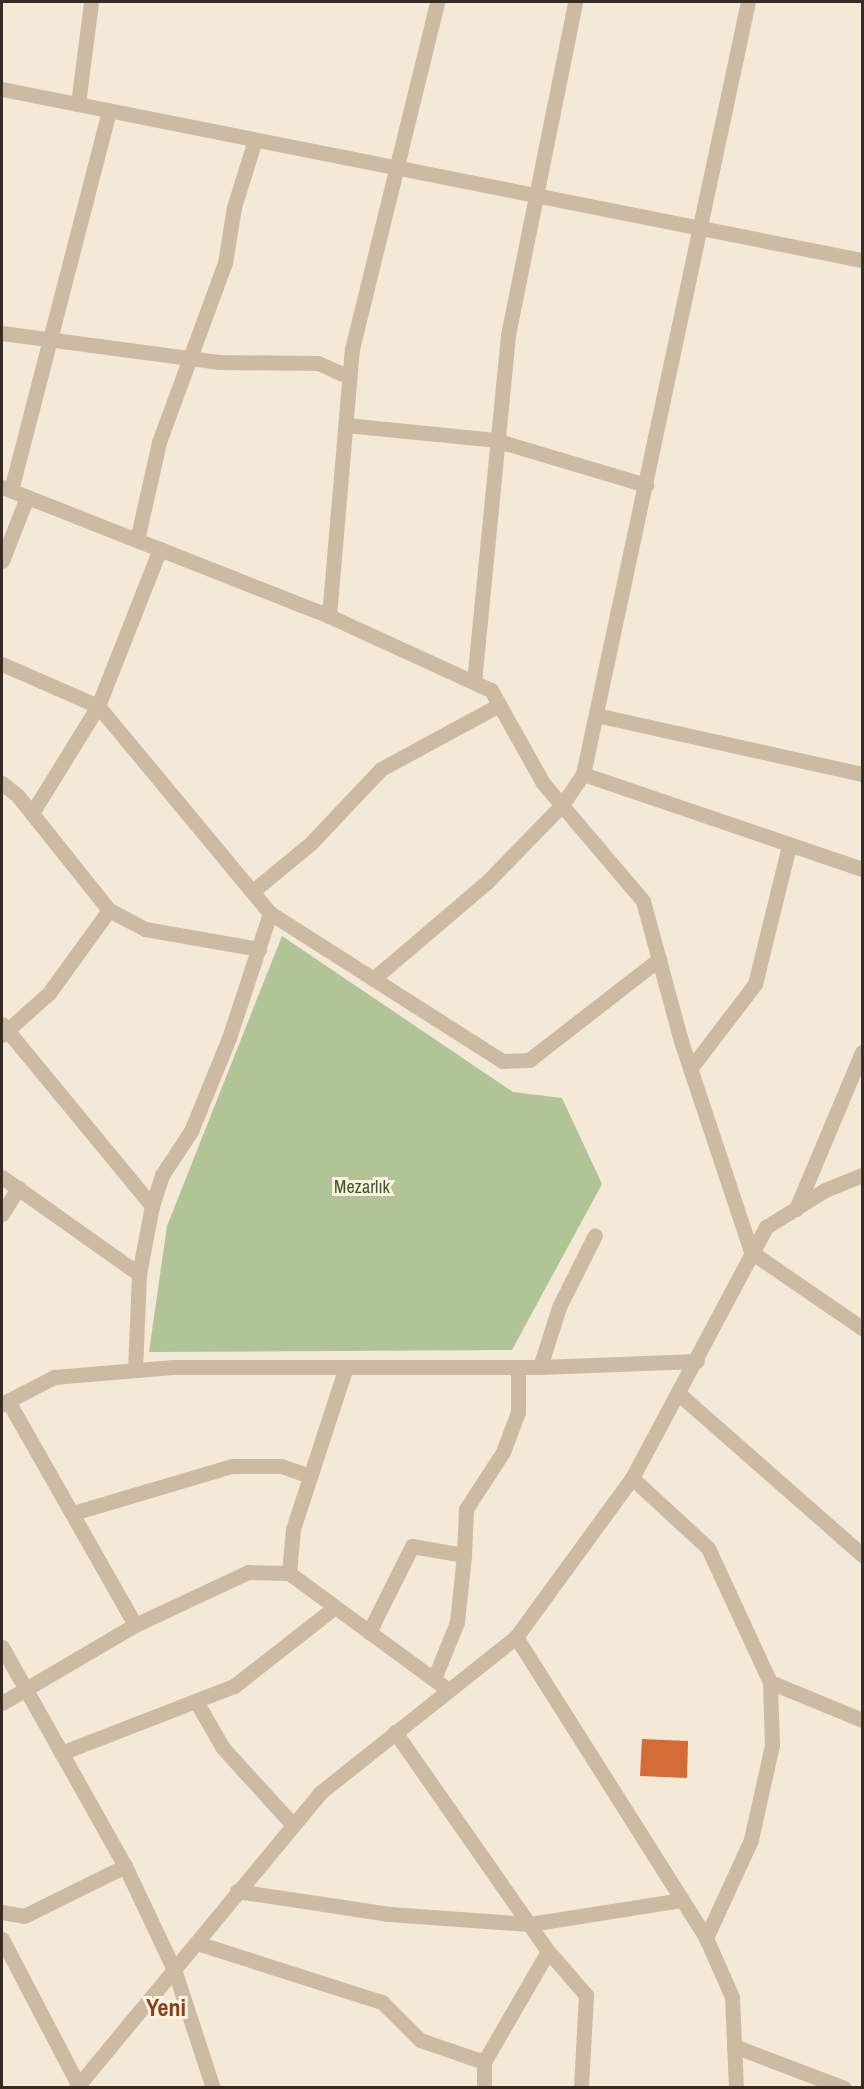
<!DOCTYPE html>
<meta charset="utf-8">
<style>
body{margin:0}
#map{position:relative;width:864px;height:2089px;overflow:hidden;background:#f4e9d7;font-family:"Archivo Narrow",sans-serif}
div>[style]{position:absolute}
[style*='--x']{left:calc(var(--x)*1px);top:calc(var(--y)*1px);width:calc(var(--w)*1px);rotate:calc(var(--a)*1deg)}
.green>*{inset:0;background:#b0c496}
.building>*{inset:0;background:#d36c36}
.minor>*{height:15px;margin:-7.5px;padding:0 7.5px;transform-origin:7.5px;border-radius:7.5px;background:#cdbaa2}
span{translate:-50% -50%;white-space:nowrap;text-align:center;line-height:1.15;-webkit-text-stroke:6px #fbf3e4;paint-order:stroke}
.park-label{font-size:18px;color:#415727}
.district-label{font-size:24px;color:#8e3e16;font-weight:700}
.frame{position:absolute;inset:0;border:3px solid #362c25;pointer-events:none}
</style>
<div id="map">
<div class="green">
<div style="clip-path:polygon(282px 936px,513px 1092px,562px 1098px,602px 1184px,512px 1350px,149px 1352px,167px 1226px)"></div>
</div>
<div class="building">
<div style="clip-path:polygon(642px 1739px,688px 1741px,687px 1778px,640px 1776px)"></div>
</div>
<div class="minor">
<div style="--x:2;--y:89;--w:877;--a:11.25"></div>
<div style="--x:78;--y:104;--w:103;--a:-82.7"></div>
<div style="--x:2;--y:333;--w:218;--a:7.6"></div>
<div style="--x:218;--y:362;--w:100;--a:0.6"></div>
<div style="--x:318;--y:363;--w:34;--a:24"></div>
<div style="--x:346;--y:425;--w:150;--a:5.7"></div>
<div style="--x:495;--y:440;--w:158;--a:16.6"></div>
<div style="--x:2;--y:487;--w:352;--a:21.5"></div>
<div style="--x:329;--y:616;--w:178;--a:24.6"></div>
<div style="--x:491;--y:690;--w:107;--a:60.8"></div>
<div style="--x:543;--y:783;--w:155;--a:49.7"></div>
<div style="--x:643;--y:901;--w:145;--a:74.8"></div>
<div style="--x:681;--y:1041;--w:222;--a:71.6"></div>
<div style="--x:751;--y:1252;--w:135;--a:34.4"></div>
<div style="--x:11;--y:490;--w:392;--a:-75.5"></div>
<div style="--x:137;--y:540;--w:100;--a:-77.3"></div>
<div style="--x:159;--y:442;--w:191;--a:-69.8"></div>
<div style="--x:225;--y:263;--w:57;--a:-80.9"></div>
<div style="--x:234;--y:207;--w:70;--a:-72.6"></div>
<div style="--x:2;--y:561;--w:69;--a:-68.7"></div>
<div style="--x:329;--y:616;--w:268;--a:-85.1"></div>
<div style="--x:352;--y:349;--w:357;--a:-76.2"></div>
<div style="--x:2;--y:664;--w:105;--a:23.6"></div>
<div style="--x:98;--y:706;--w:269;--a:50.3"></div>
<div style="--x:270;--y:913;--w:275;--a:32.5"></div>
<div style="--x:502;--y:1061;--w:27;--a:-2"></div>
<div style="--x:529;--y:1060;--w:165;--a:-37.8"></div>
<div style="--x:474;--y:682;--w:349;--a:-84.4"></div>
<div style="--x:508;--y:335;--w:340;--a:-78.6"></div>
<div style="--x:596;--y:715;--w:272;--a:12.5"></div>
<div style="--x:583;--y:774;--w:295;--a:18.8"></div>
<div style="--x:2;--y:783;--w:21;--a:39"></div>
<div style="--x:18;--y:796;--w:146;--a:51.4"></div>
<div style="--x:109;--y:910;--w:41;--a:27.8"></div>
<div style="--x:145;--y:929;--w:116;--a:10"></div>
<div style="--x:32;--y:813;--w:126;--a:-58.3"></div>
<div style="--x:98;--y:706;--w:169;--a:-68.5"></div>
<div style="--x:253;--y:891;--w:75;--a:-39.6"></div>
<div style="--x:311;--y:843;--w:102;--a:-46.6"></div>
<div style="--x:381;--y:769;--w:134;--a:-28.5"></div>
<div style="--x:373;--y:979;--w:150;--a:-40.4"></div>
<div style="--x:487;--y:882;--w:107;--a:-45.8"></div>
<div style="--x:562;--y:805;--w:37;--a:-56"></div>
<div style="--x:583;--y:774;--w:789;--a:-77.94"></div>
<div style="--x:2;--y:1024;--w:236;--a:50.5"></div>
<div style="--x:2;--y:1035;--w:63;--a:-41.8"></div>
<div style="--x:49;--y:993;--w:102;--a:-54.1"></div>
<div style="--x:690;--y:1069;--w:107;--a:-52.6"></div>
<div style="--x:755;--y:984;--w:142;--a:-76.2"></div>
<div style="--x:2;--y:1177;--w:168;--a:35.3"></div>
<div style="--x:796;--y:1209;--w:170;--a:-67.2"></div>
<div style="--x:2;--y:1214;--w:31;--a:-58"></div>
<div style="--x:540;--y:1367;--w:63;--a:-72.4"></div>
<div style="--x:559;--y:1307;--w:80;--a:-63.4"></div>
<div style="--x:135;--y:1370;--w:96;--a:-87.6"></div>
<div style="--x:139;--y:1274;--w:69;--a:-79.2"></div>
<div style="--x:152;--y:1206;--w:33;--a:-72"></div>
<div style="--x:162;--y:1175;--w:53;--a:-56.6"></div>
<div style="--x:191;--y:1131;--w:100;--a:-67.8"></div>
<div style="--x:229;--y:1038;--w:132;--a:-71.8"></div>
<div style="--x:679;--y:1394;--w:244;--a:41.3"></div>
<div style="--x:8;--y:1401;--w:257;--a:60.4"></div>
<div style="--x:2;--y:1404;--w:59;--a:-27.4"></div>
<div style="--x:54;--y:1377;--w:119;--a:-4.8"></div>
<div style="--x:173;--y:1367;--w:367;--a:0"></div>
<div style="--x:540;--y:1367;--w:157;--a:-2.2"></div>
<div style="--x:632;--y:1478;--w:103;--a:42.6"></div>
<div style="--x:708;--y:1548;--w:148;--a:65.2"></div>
<div style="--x:770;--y:1682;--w:63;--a:88.2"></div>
<div style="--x:772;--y:1745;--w:97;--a:102.5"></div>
<div style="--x:751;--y:1840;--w:108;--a:114.7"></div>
<div style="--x:73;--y:1513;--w:166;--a:-16.5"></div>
<div style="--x:232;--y:1466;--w:49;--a:0"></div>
<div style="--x:281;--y:1466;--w:31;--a:19"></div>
<div style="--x:289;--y:1573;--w:44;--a:-84.8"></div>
<div style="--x:293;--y:1529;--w:170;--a:-71.9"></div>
<div style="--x:369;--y:1632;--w:96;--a:-63.4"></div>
<div style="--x:412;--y:1546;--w:53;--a:9.8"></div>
<div style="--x:464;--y:1555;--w:46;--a:-87.5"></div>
<div style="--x:466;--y:1509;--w:68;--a:-57"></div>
<div style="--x:503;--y:1452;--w:43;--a:-69.4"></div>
<div style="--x:518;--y:1412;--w:45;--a:-90"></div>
<div style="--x:516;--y:1637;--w:356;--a:57.7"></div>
<div style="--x:706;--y:1938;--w:64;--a:66.2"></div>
<div style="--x:732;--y:1997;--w:91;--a:87.5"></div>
<div style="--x:2;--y:1647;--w:251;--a:60.7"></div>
<div style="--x:125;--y:1866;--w:117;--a:64.7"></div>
<div style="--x:175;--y:1972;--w:122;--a:71.9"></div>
<div style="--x:434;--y:1679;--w:61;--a:-68"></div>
<div style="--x:457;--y:1622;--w:67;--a:-84"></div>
<div style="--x:770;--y:1682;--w:100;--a:22.4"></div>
<div style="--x:2;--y:1703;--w:154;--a:-30.4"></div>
<div style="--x:135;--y:1625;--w:125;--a:-25.1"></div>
<div style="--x:248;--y:1572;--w:41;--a:1.4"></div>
<div style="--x:289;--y:1573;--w:196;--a:36.3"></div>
<div style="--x:197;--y:1703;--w:52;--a:60"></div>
<div style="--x:223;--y:1748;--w:104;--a:47.7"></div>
<div style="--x:395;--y:1732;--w:267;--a:55.1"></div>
<div style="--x:548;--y:1951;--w:58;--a:49.2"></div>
<div style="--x:586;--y:1995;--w:93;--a:93.1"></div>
<div style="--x:61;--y:1753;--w:186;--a:-21.2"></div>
<div style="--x:234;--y:1686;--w:128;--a:-38"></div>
<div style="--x:237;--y:1891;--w:154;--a:8.6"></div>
<div style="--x:389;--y:1914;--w:141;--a:4.1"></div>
<div style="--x:530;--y:1924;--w:154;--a:-9"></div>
<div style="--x:2;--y:1912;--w:22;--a:10"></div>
<div style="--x:24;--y:1916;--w:113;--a:-26.3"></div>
<div style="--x:2;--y:1939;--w:168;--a:62.4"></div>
<div style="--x:200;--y:1944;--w:191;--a:17.7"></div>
<div style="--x:382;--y:2002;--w:54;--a:45"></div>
<div style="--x:420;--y:2040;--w:68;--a:19"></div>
<div style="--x:484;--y:2062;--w:26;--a:90"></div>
<div style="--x:734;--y:2046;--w:118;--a:20.9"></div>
<div style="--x:484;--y:2062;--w:128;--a:-60"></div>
<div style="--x:76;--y:2088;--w:384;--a:-50.4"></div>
<div style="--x:321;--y:1792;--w:249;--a:-38.5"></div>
<div style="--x:516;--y:1637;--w:197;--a:-53.9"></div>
<div style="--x:632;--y:1478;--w:285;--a:-61.9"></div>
<div style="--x:766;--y:1227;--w:70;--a:-32.1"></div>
<div style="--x:825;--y:1190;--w:40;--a:-22"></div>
</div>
<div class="park-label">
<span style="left:362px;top:1187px">Mezarlık</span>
</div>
<div class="district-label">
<span style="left:166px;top:2008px">Yeni</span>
</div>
<div class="frame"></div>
</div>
